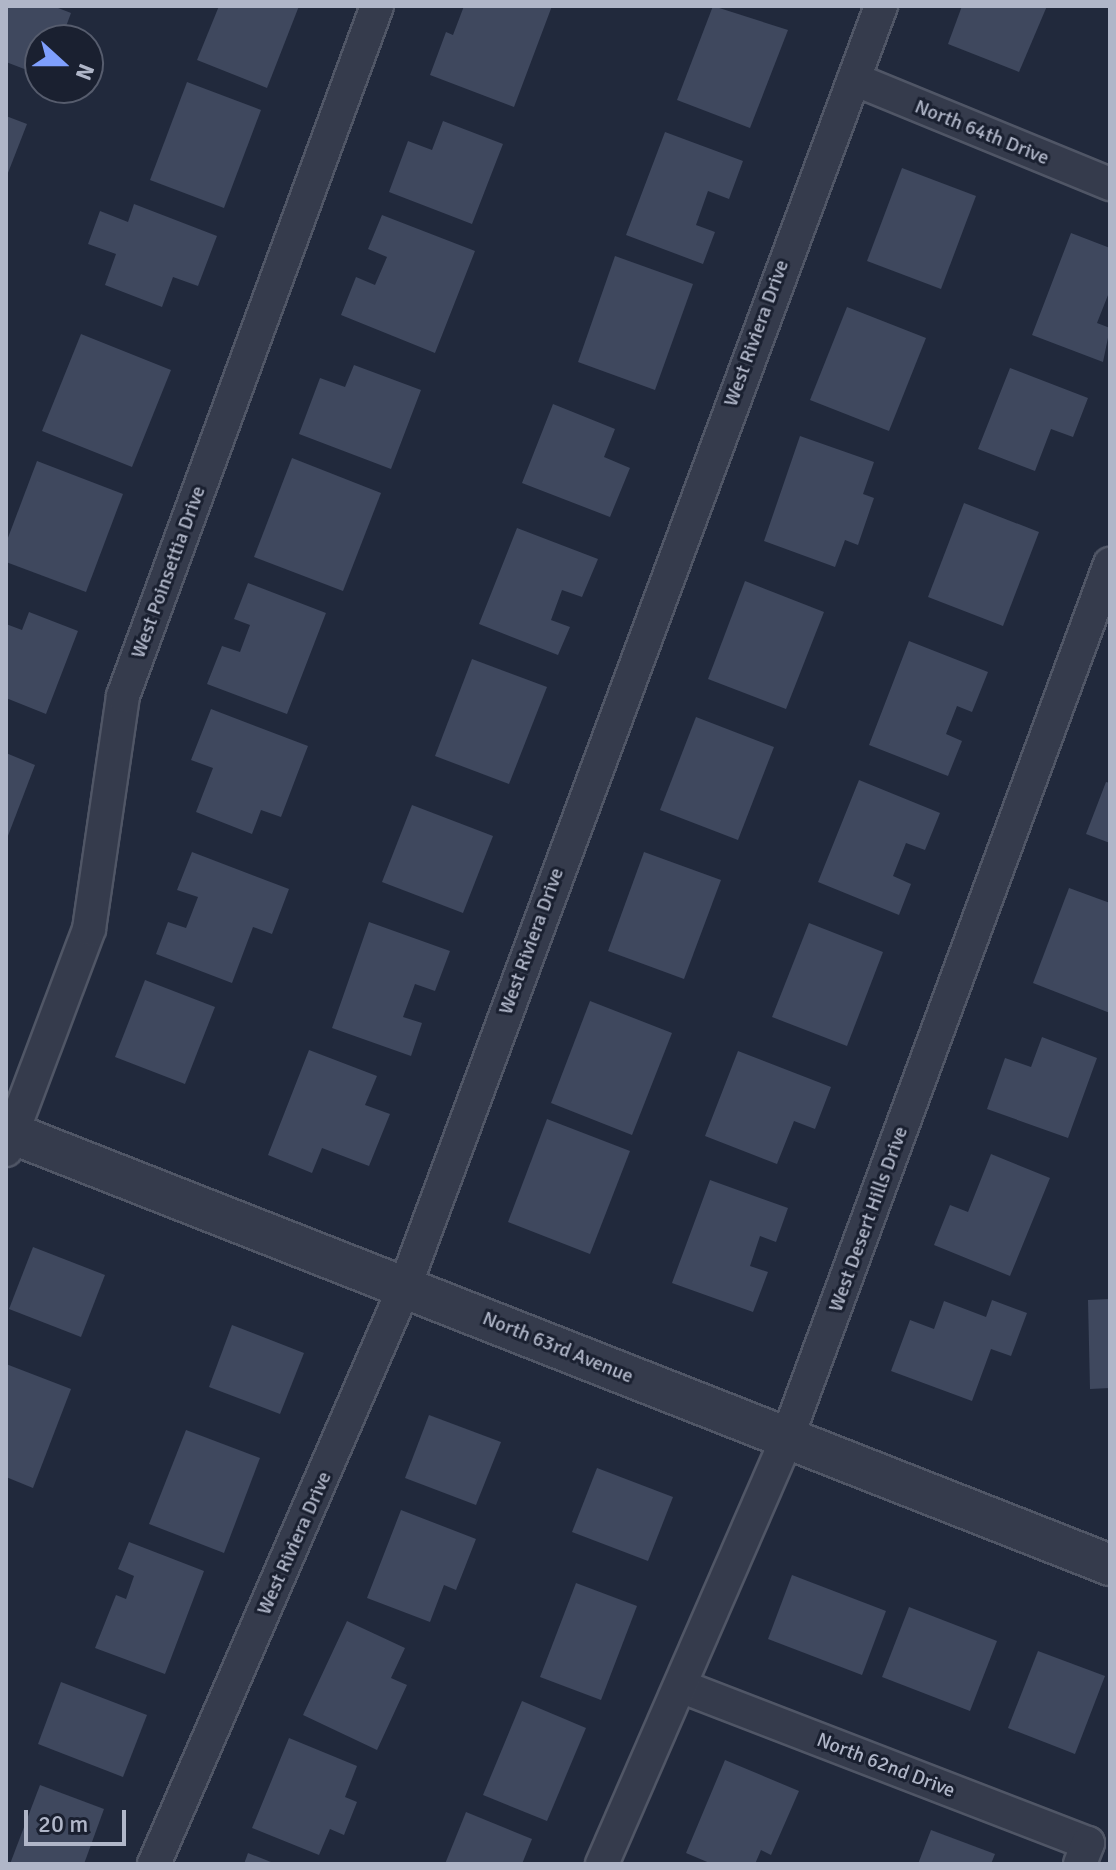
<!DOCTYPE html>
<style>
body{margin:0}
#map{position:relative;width:1116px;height:1870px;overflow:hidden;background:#21293c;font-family:Signika,sans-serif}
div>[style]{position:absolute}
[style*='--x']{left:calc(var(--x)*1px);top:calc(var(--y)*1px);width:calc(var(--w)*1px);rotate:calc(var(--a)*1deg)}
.building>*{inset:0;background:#3f485e}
.roads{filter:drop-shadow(2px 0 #505666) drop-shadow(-2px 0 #505666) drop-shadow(0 2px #505666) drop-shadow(0 -2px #505666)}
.minor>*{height:32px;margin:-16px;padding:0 16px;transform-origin:16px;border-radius:16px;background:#353b4c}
.tertiary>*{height:40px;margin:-20px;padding:0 20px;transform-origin:20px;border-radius:20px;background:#353b4c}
span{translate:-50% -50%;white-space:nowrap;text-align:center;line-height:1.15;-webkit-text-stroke:6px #1a2030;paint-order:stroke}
.street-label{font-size:20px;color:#b0b6c8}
.frame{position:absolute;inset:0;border:8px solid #b0b6c8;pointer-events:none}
.north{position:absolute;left:24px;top:24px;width:80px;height:80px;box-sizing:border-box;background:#1a2030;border:2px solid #565c6d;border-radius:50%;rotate:111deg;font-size:22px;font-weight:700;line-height:32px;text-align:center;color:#b0b6c8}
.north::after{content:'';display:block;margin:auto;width:28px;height:36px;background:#7f9ffd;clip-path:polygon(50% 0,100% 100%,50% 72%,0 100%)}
.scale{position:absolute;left:24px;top:1810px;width:102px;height:36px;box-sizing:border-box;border:4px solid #b0b6c8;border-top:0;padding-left:10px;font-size:24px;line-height:28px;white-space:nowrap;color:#b0b6c8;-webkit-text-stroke:6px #1a2030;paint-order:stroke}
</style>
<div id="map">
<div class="building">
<div style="clip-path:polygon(6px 6px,53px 6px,71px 13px,61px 40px,40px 40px,40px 75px,6px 62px)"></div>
<div style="clip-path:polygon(219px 6px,299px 6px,267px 88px,197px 60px)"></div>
<div style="clip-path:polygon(464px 6px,552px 6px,514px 107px,430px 75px,446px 32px,453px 35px)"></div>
<div style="clip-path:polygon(713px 6px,788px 30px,750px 128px,677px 100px)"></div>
<div style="clip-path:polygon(962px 6px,1047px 6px,1019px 72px,948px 44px)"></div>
<div style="clip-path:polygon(187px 82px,261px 110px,224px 208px,150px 180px)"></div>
<div style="clip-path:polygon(6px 116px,27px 124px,6px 178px)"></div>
<div style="clip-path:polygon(443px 121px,503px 144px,472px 224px,389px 192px,408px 141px,432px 150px)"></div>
<div style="clip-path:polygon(665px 132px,743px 161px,729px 199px,708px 191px,696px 225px,715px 232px,703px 264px,626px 235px)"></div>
<div style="clip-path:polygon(902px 168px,976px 196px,941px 289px,867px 261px)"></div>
<div style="clip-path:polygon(134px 204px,217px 236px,198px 286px,173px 277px,162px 307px,105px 285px,116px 254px,88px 244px,100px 211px,128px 222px)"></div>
<div style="clip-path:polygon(382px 215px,475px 251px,435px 353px,341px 315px,356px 277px,375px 285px,387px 257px,368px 249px)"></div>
<div style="clip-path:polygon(1071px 233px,1110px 248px,1110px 290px,1097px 323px,1110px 328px,1103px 362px,1032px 335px)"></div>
<div style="clip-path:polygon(615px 256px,693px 284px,655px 390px,578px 362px)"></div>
<div style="clip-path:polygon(847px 307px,926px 338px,889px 431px,810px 400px)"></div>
<div style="clip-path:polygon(81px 334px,171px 370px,132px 467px,42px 431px)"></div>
<div style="clip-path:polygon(354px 365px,421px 390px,391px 469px,299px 434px,320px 378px,345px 387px)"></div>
<div style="clip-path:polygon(1010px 368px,1088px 398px,1073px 437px,1051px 429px,1035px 471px,978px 449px)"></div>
<div style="clip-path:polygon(553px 404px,615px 429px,604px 457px,630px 468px,610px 517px,522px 483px)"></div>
<div style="clip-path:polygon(800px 436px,874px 462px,863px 494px,874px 498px,858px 545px,845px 540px,835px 567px,764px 541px)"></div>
<div style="clip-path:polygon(292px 458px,381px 493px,343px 591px,254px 557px)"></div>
<div style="clip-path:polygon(37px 461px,123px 494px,86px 592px,6px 562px,6px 543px)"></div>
<div style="clip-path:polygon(964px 503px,1039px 532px,1003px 626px,928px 597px)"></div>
<div style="clip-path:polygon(517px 528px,598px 559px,582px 597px,562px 590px,551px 620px,570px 627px,558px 655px,479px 624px)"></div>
<div style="clip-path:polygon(745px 581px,824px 612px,786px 709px,708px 679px)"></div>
<div style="clip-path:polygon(248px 583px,326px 613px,287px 714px,207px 684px,222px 646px,240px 652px,250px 625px,234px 619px)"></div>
<div style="clip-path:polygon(29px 612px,78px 631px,46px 714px,6px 698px,6px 624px,22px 630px)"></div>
<div style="clip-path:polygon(909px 641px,988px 672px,972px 712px,957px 706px,946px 734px,962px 741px,948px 776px,869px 745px)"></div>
<div style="clip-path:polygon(472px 659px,547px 687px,509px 784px,435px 756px)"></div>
<div style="clip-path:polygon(211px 709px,308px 746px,281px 817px,261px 810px,252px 834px,196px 812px,213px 768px,191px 760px)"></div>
<div style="clip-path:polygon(696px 717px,774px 747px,738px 840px,660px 810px)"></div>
<div style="clip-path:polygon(6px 753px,35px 765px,6px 841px)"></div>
<div style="clip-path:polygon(859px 780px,940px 813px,925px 850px,906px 843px,893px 876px,911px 884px,899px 915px,818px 882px)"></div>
<div style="clip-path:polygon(1106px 782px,1110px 783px,1110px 843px,1086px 834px)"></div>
<div style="clip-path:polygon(412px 805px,493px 836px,463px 913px,382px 882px)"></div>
<div style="clip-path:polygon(192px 852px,289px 889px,272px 934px,253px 927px,232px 983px,156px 954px,168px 922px,186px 928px,198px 897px,177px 890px)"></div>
<div style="clip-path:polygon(644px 852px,721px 880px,684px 979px,608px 951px)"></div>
<div style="clip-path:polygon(1069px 888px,1110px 903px,1110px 1013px,1033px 983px)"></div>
<div style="clip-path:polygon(369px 922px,450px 951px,435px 991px,415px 984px,403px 1017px,422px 1023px,411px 1056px,332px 1028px)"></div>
<div style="clip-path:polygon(809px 923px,883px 952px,847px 1046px,772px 1017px)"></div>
<div style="clip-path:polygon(145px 980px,215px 1007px,185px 1084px,115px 1057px)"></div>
<div style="clip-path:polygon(590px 1001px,672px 1033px,632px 1135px,551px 1103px)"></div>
<div style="clip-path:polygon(1042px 1037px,1097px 1058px,1068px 1138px,987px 1109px,1005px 1058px,1031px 1067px)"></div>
<div style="clip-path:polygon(309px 1050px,377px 1076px,365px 1105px,390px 1114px,369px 1166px,322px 1148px,312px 1173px,268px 1155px)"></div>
<div style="clip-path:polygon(738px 1051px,831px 1087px,815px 1129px,794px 1121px,777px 1164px,705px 1136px)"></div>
<div style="clip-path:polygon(547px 1119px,630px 1151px,590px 1254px,508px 1222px)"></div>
<div style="clip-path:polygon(991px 1154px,1050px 1178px,1010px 1276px,934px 1245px,950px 1205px,968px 1212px)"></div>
<div style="clip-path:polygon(710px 1180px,788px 1208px,776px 1242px,760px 1236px,750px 1266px,768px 1272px,753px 1312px,672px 1283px)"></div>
<div style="clip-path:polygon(33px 1247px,105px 1275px,81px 1337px,9px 1309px)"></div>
<div style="clip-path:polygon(1110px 1299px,1110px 1388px,1090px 1389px,1088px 1300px)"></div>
<div style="clip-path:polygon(992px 1300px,1027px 1313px,1011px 1356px,991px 1349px,972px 1401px,891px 1371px,910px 1320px,934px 1329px,944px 1301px,986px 1317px)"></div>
<div style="clip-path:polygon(232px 1325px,304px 1353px,280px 1414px,209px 1387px)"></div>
<div style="clip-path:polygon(6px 1364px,71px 1389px,33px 1488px,6px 1477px)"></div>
<div style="clip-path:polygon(429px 1415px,501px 1442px,476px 1505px,405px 1478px)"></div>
<div style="clip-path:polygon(186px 1430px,260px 1458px,224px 1553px,149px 1524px)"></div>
<div style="clip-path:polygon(597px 1468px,673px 1497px,648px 1561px,572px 1532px)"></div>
<div style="clip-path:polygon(401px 1510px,476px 1539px,456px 1590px,444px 1585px,430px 1622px,367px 1598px)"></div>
<div style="clip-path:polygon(129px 1542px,204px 1571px,165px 1674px,95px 1648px,116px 1595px,126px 1599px,134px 1576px,118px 1569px)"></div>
<div style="clip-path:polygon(792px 1575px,886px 1611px,862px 1675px,768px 1639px)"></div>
<div style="clip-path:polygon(576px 1583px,637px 1606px,601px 1700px,540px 1677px)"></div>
<div style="clip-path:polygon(909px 1607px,997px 1641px,970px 1711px,882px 1677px)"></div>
<div style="clip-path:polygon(347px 1621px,405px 1648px,391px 1678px,407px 1685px,377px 1750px,303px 1715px)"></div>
<div style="clip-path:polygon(1038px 1651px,1105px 1676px,1075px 1754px,1008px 1728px)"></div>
<div style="clip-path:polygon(61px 1682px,147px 1715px,123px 1777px,38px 1744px)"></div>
<div style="clip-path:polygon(522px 1701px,586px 1728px,547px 1821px,483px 1795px)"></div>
<div style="clip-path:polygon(289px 1738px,357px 1766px,345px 1797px,357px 1802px,344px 1835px,330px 1829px,319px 1855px,252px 1828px)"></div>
<div style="clip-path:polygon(725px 1760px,799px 1791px,771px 1855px,761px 1850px,755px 1864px,712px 1864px,686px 1853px)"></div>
<div style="clip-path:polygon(40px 1785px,104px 1809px,84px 1864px,10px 1864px)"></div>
<div style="clip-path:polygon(466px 1812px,532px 1839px,522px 1864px,445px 1864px)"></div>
<div style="clip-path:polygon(931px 1830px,995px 1854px,991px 1864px,918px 1864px)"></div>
<div style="clip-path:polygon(248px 1853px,276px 1864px,244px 1864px)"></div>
</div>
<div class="roads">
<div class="minor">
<div style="--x:854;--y:79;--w:277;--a:22.3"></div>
<div style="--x:6;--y:1150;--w:236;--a:-69.4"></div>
<div style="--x:89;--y:929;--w:235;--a:-81.7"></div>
<div style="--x:123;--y:696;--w:735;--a:-69.79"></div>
<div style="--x:683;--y:1687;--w:434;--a:21.1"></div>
<div style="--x:1088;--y:1843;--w:22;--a:111"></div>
<div style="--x:154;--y:1864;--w:630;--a:-66.53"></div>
<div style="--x:405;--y:1286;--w:1366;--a:-69.6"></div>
<div style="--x:602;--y:1864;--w:464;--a:-66.5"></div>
<div style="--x:787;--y:1438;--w:932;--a:-69.72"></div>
</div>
<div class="tertiary">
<div style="--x:6;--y:1131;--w:1186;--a:21.46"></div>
</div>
</div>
<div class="street-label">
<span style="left:982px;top:132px;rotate:22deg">North 64th Drive</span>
<span style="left:756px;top:333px;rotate:-70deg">West Riviera Drive</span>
<span style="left:168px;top:572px;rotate:-70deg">West Poinsettia Drive</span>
<span style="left:531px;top:941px;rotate:-70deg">West Riviera Drive</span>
<span style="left:868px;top:1219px;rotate:-70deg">West Desert Hills Drive</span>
<span style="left:558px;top:1347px;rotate:22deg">North 63rd Avenue</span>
<span style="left:294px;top:1543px;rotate:-66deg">West Riviera Drive</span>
<span style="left:886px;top:1765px;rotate:21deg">North 62nd Drive</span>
</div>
<div class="frame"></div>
<div class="north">N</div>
<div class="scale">20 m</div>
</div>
